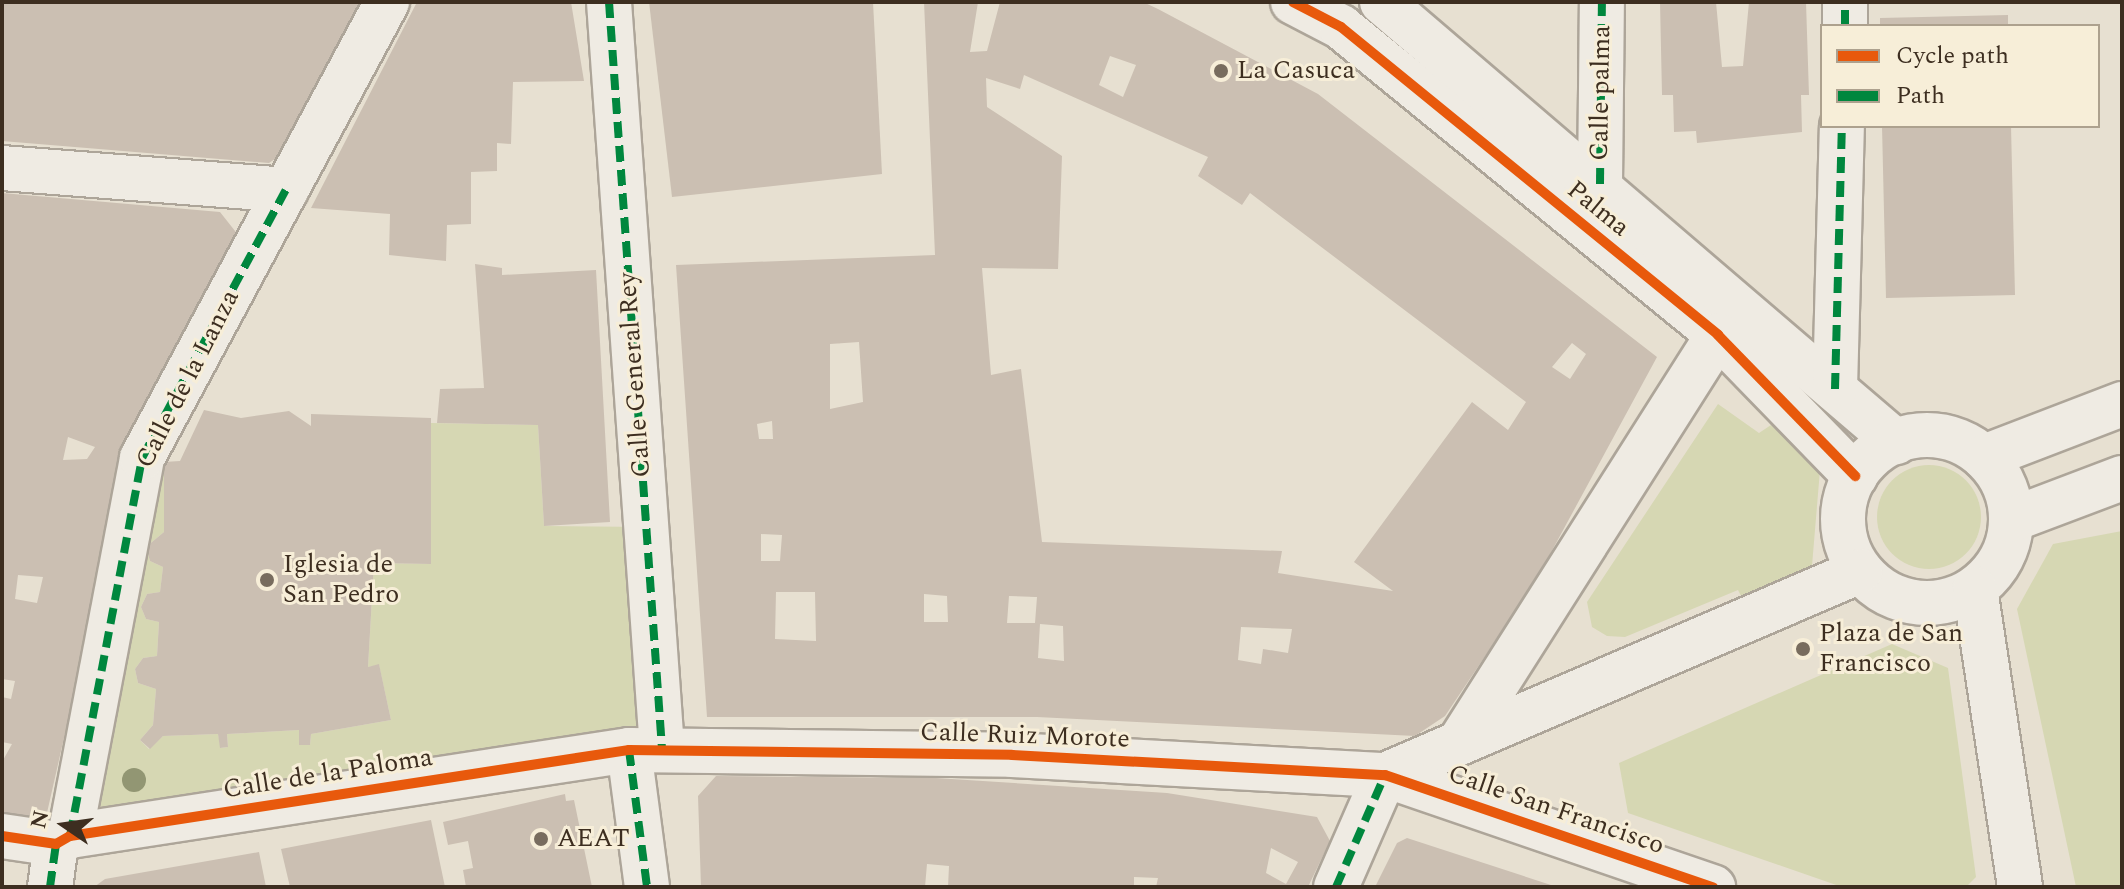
<!DOCTYPE html>
<style>
body{margin:0}
#map{position:relative;width:2124px;height:889px;overflow:hidden;background:#e7e0d1;font-family:Spectral,serif}
div>[style]{position:absolute}
[style*='--x']{left:calc(var(--x)*1px);top:calc(var(--y)*1px);width:calc(var(--w)*1px);rotate:calc(var(--a)*1deg)}
.green>*{inset:0;background:#d6d7b3}
.round{border-radius:50%}
.building>*{inset:0;background:#cbbfb2}
.roads{filter:drop-shadow(2px 0 #ada599) drop-shadow(-2px 0 #ada599) drop-shadow(0 2px #ada599) drop-shadow(0 -2px #ada599)}
.street>*{height:44px;margin:-22px;padding:0 22px;transform-origin:22px;border-radius:22px;background:#efebe3}
.street>.ring{margin:-22px;padding:0;box-sizing:content-box;background:none;border:44px solid #efebe3;border-radius:50%}
.quiet>*{height:8px;margin-top:-4px;transform-origin:0;background:repeating-linear-gradient(90deg,#00873e 0 16px,transparent 0 24px)}
.cycleway>*{height:10px;margin:-5px;padding:0 5px;transform-origin:5px;border-radius:5px;background:#e8590c}
.trees>*{width:24px;height:24px;margin:-12px;border-radius:50%;background:#929673}
.dots>*{width:22px;height:22px;translate:-50% -50%;box-sizing:border-box;border:4px solid #f7eed8;border-radius:50%}
span{translate:-50% -50%;white-space:nowrap;text-align:center;line-height:1.15;-webkit-text-stroke:6px #f7eed8;paint-order:stroke}
.poi-label{font-size:26px;color:#3d2e20}
.left{translate:0 -50%;text-align:left}
.street-label{font-size:26px;color:#3d2e20}
.frame{position:absolute;inset:0;border:4px solid #3d2e20;pointer-events:none}
.legend{position:absolute;left:1820px;top:24px;width:280px;height:104px;box-sizing:border-box;background:#f7eed8;border:2px solid #ada18e;margin:0;padding:10px 14px;list-style:none;font-size:24px;color:#3d2e20}
.legend li{display:flex;align-items:center;gap:16px;height:40px}
.legend b{width:40px;border:2px solid #ada18e}
.north{position:absolute;left:24px;top:785px;width:80px;height:80px;-webkit-text-stroke:6px #f7eed8;paint-order:stroke;rotate:283deg;font-size:22px;font-weight:700;line-height:32px;text-align:center;color:#3d2e20}
.north::after{content:'';display:block;margin:auto;width:28px;height:36px;background:#3d2e20;clip-path:polygon(50% 0,100% 100%,50% 72%,0 100%)}
</style>
<div id="map">
<div class="green">
<div style="clip-path:polygon(1718px 404px,1759px 433px,1771px 425px,1820px 470px,1812px 566px,1742px 598px,1738px 590px,1625px 637px,1607px 636px,1592px 627px,1587px 602px)"></div>
<div style="clip-path:polygon(431px 423px,538px 425px,544px 526px,646px 527px,662px 749px,70px 836px,138px 479px,168px 474px,164px 532px,146px 547px,150px 561px,163px 567px,160px 592px,147px 594px,141px 607px,146px 619px,159px 622px,157px 656px,143px 658px,135px 669px,138px 683px,156px 689px,153px 725px,140px 740px,149px 749px,163px 736px,218px 734px,221px 748px,228px 747px,227px 734px,299px 730px,310px 745px,311px 734px,391px 720px,379px 665px,368px 667px,374px 563px,431px 564px)"></div>
<div class="round" style="left:1877px;top:465px;width:104px;height:104px"></div>
<div style="clip-path:polygon(2122px 531px,2122px 887px,2076px 887px,2017px 609px,2053px 544px)"></div>
<div style="clip-path:polygon(1892px 644px,1948px 668px,1976px 877px,1966px 887px,1842px 887px,1628px 813px,1619px 763px)"></div>
</div>
<div class="building">
<div style="clip-path:polygon(2px 2px,376px 2px,291px 148px,269px 163px,2px 141px)"></div>
<div style="clip-path:polygon(417px 2px,571px 2px,584px 81px,513px 82px,511px 144px,497px 143px,497px 171px,471px 172px,471px 224px,447px 225px,446px 261px,389px 255px,390px 214px,311px 208px)"></div>
<div style="clip-path:polygon(649px 2px,873px 2px,882px 174px,672px 197px)"></div>
<div style="clip-path:polygon(evenodd,924px 2px,978px 2px,970px 52px,987px 51px,1000px 2px,1143px 2px,1158px 9px,1318px 94px,1657px 357px,1536px 580px,1445px 716px,1415px 736px,1037px 717px,707px 717px,676px 265px,935px 255px,924px 2px,1110px 56px,1136px 65px,1123px 97px,1099px 85px,1110px 56px,924px 2px,1024px 75px,1208px 157px,1198px 176px,1242px 205px,1250px 193px,1526px 402px,1508px 430px,1472px 402px,1354px 562px,1393px 591px,1278px 573px,1282px 551px,1042px 542px,1021px 369px,991px 375px,982px 268px,1058px 269px,1062px 156px,987px 107px,986px 78px,1020px 89px,1024px 75px,924px 2px,859px 342px,863px 402px,830px 409px,830px 344px,859px 342px,924px 2px,1572px 343px,1586px 354px,1570px 379px,1552px 367px,1572px 343px,924px 2px,772px 421px,773px 439px,759px 439px,757px 424px,772px 421px,924px 2px,761px 534px,782px 535px,780px 561px,761px 561px,761px 534px,924px 2px,776px 592px,815px 592px,816px 641px,775px 639px,776px 592px,924px 2px,924px 594px,947px 596px,948px 622px,924px 622px,924px 594px,924px 2px,1009px 596px,1037px 597px,1035px 623px,1007px 623px,1009px 596px,924px 2px,1040px 624px,1063px 626px,1064px 661px,1038px 658px,1040px 624px,924px 2px,1241px 627px,1292px 629px,1288px 653px,1263px 649px,1261px 664px,1238px 660px,1241px 627px)"></div>
<div style="clip-path:polygon(1660px 2px,1716px 2px,1722px 67px,1743px 66px,1749px 2px,1806px 2px,1809px 95px,1801px 95px,1802px 132px,1697px 143px,1696px 131px,1674px 132px,1673px 95px,1662px 95px)"></div>
<div style="clip-path:polygon(2008px 15px,2008px 26px,1880px 26px,1880px 18px)"></div>
<div style="clip-path:polygon(1882px 126px,2011px 126px,2015px 295px,1886px 298px)"></div>
<div style="clip-path:polygon(evenodd,2px 193px,220px 212px,239px 236px,93px 610px,44px 826px,2px 819px,2px 762px,12px 744px,2px 742px,2px 697px,11px 699px,15px 681px,2px 679px,2px 193px,68px 437px,95px 447px,87px 459px,63px 460px,68px 437px,2px 193px,18px 575px,43px 577px,37px 603px,15px 599px,18px 575px)"></div>
<div style="clip-path:polygon(475px 264px,502px 268px,502px 275px,596px 270px,610px 522px,544px 526px,538px 425px,437px 423px,440px 389px,484px 388px)"></div>
<div style="clip-path:polygon(204px 410px,241px 418px,289px 411px,311px 426px,311px 414px,431px 418px,431px 564px,374px 563px,368px 667px,379px 664px,391px 720px,311px 734px,310px 745px,299px 745px,299px 730px,227px 734px,228px 747px,220px 748px,218px 734px,163px 736px,150px 749px,140px 740px,153px 725px,156px 689px,138px 683px,135px 669px,143px 658px,157px 656px,159px 622px,146px 619px,141px 607px,147px 594px,160px 592px,163px 567px,150px 561px,146px 547px,164px 532px,164px 462px,180px 461px)"></div>
<div style="clip-path:polygon(evenodd,716px 776px,936px 778px,1167px 793px,1317px 817px,1330px 841px,1308px 887px,1156px 887px,1158px 878px,1134px 877px,1134px 887px,948px 887px,949px 866px,927px 864px,925px 887px,701px 887px,698px 796px,716px 776px,1271px 848px,1298px 862px,1286px 884px,1266px 873px,1271px 848px)"></div>
<div style="clip-path:polygon(565px 794px,566px 801px,574px 800px,592px 887px,466px 887px,463px 870px,473px 868px,468px 841px,448px 845px,443px 822px)"></div>
<div style="clip-path:polygon(431px 820px,445px 887px,290px 887px,281px 849px)"></div>
<div style="clip-path:polygon(1407px 838px,1554px 886px,1554px 887px,1375px 887px,1397px 843px)"></div>
<div style="clip-path:polygon(259px 852px,266px 887px,94px 887px,105px 879px)"></div>
</div>
<div class="roads">
<div class="street">
<div style="--x:609;--y:2;--w:749;--a:85.94"></div>
<div style="--x:1293;--y:2;--w:54;--a:27.5"></div>
<div style="--x:1341;--y:27;--w:487;--a:39.2"></div>
<div style="--x:1718;--y:335;--w:197;--a:45.8"></div>
<div style="--x:1382;--y:2;--w:677;--a:40.56"></div>
<div style="--x:1845;--y:26;--w:24;--a:-90"></div>
<div style="--x:2;--y:168;--w:285;--a:4.4"></div>
<div style="--x:1600;--y:184;--w:182;--a:-89.4"></div>
<div style="--x:1835;--y:389;--w:263;--a:-88.5"></div>
<div class="ring" style="left:1843px;top:435px;width:124px;height:124px"></div>
<div style="--x:1984;--y:457;--w:148;--a:-21"></div>
<div style="--x:2011;--y:520;--w:119;--a:-20.7"></div>
<div style="--x:1975;--y:589;--w:301;--a:81.4"></div>
<div style="--x:1459;--y:743;--w:483;--a:-57.6"></div>
<div style="--x:629;--y:750;--w:138;--a:82.5"></div>
<div style="--x:1385;--y:775;--w:517;--a:-23.24"></div>
<div style="--x:2;--y:836;--w:55;--a:8.4"></div>
<div style="--x:56;--y:844;--w:16;--a:-30"></div>
<div style="--x:70;--y:836;--w:566;--a:-8.75"></div>
<div style="--x:629;--y:750;--w:383;--a:0.7"></div>
<div style="--x:1012;--y:755;--w:374;--a:3.1"></div>
<div style="--x:1385;--y:775;--w:347;--a:18.9"></div>
<div style="--x:70;--y:836;--w:385;--a:-79.2"></div>
<div style="--x:142;--y:458;--w:518;--a:-61.75"></div>
<div style="--x:50;--y:887;--w:43;--a:-82.1"></div>
<div style="--x:1336;--y:887;--w:122;--a:-66.4"></div>
</div>
</div>
<div class="quiet">
<div style="--x:609;--y:2;--w:749;--a:85.94"></div>
<div style="--x:1845;--y:26;--w:24;--a:-90"></div>
<div style="--x:1600;--y:184;--w:182;--a:-89.4"></div>
<div style="--x:1835;--y:389;--w:263;--a:-88.5"></div>
<div style="--x:629;--y:750;--w:138;--a:82.5"></div>
<div style="--x:70;--y:836;--w:385;--a:-79.2"></div>
<div style="--x:142;--y:458;--w:304;--a:-61.8"></div>
<div style="--x:50;--y:887;--w:43;--a:-82.1"></div>
<div style="--x:1336;--y:887;--w:122;--a:-66.4"></div>
</div>
<div class="cycleway">
<div style="--x:1293;--y:2;--w:54;--a:27.5"></div>
<div style="--x:1341;--y:27;--w:487;--a:39.2"></div>
<div style="--x:1718;--y:335;--w:197;--a:45.8"></div>
<div style="--x:2;--y:836;--w:55;--a:8.4"></div>
<div style="--x:56;--y:844;--w:16;--a:-30"></div>
<div style="--x:70;--y:836;--w:566;--a:-8.75"></div>
<div style="--x:629;--y:750;--w:383;--a:0.7"></div>
<div style="--x:1012;--y:755;--w:374;--a:3.1"></div>
<div style="--x:1385;--y:775;--w:347;--a:18.9"></div>
</div>
<div class="trees">
<div style="left:134px;top:780px"></div>
</div>
<div class="dots">
<div style="left:1221px;top:71px;background:#786c5e"></div>
<div style="left:267px;top:580px;background:#786c5e"></div>
<div style="left:1803px;top:649px;background:#786c5e"></div>
<div style="left:541px;top:839px;background:#786c5e"></div>
</div>
<div class="poi-label">
<span class="left" style="left:1237px;top:71px">La Casuca</span>
<span class="left" style="left:283px;top:580px">Iglesia de<br>San Pedro</span>
<span class="left" style="left:1819px;top:649px">Plaza de San<br>Francisco</span>
<span class="left" style="left:557px;top:839px">AEAT</span>
</div>
<div class="street-label">
<span style="left:1601px;top:93px;rotate:-89deg">Calle palma</span>
<span style="left:1598px;top:209px;rotate:39deg">Palma</span>
<span style="left:635px;top:375px;rotate:-94deg">Calle General Rey</span>
<span style="left:188px;top:379px;rotate:-63deg">Calle de la Lanza</span>
<span style="left:1025px;top:736px;rotate:2deg">Calle Ruiz Morote</span>
<span style="left:328px;top:774px;rotate:-9deg">Calle de la Paloma</span>
<span style="left:1556px;top:810px;rotate:19deg">Calle San Francisco</span>
</div>
<div class="frame"></div>
<ul class="legend">
<li><b style="height:10px;background:#e8590c"></b>Cycle path</li>
<li><b style="height:10px;background:#00873e"></b>Path</li>
</ul>
<div class="north">N</div>
</div>
